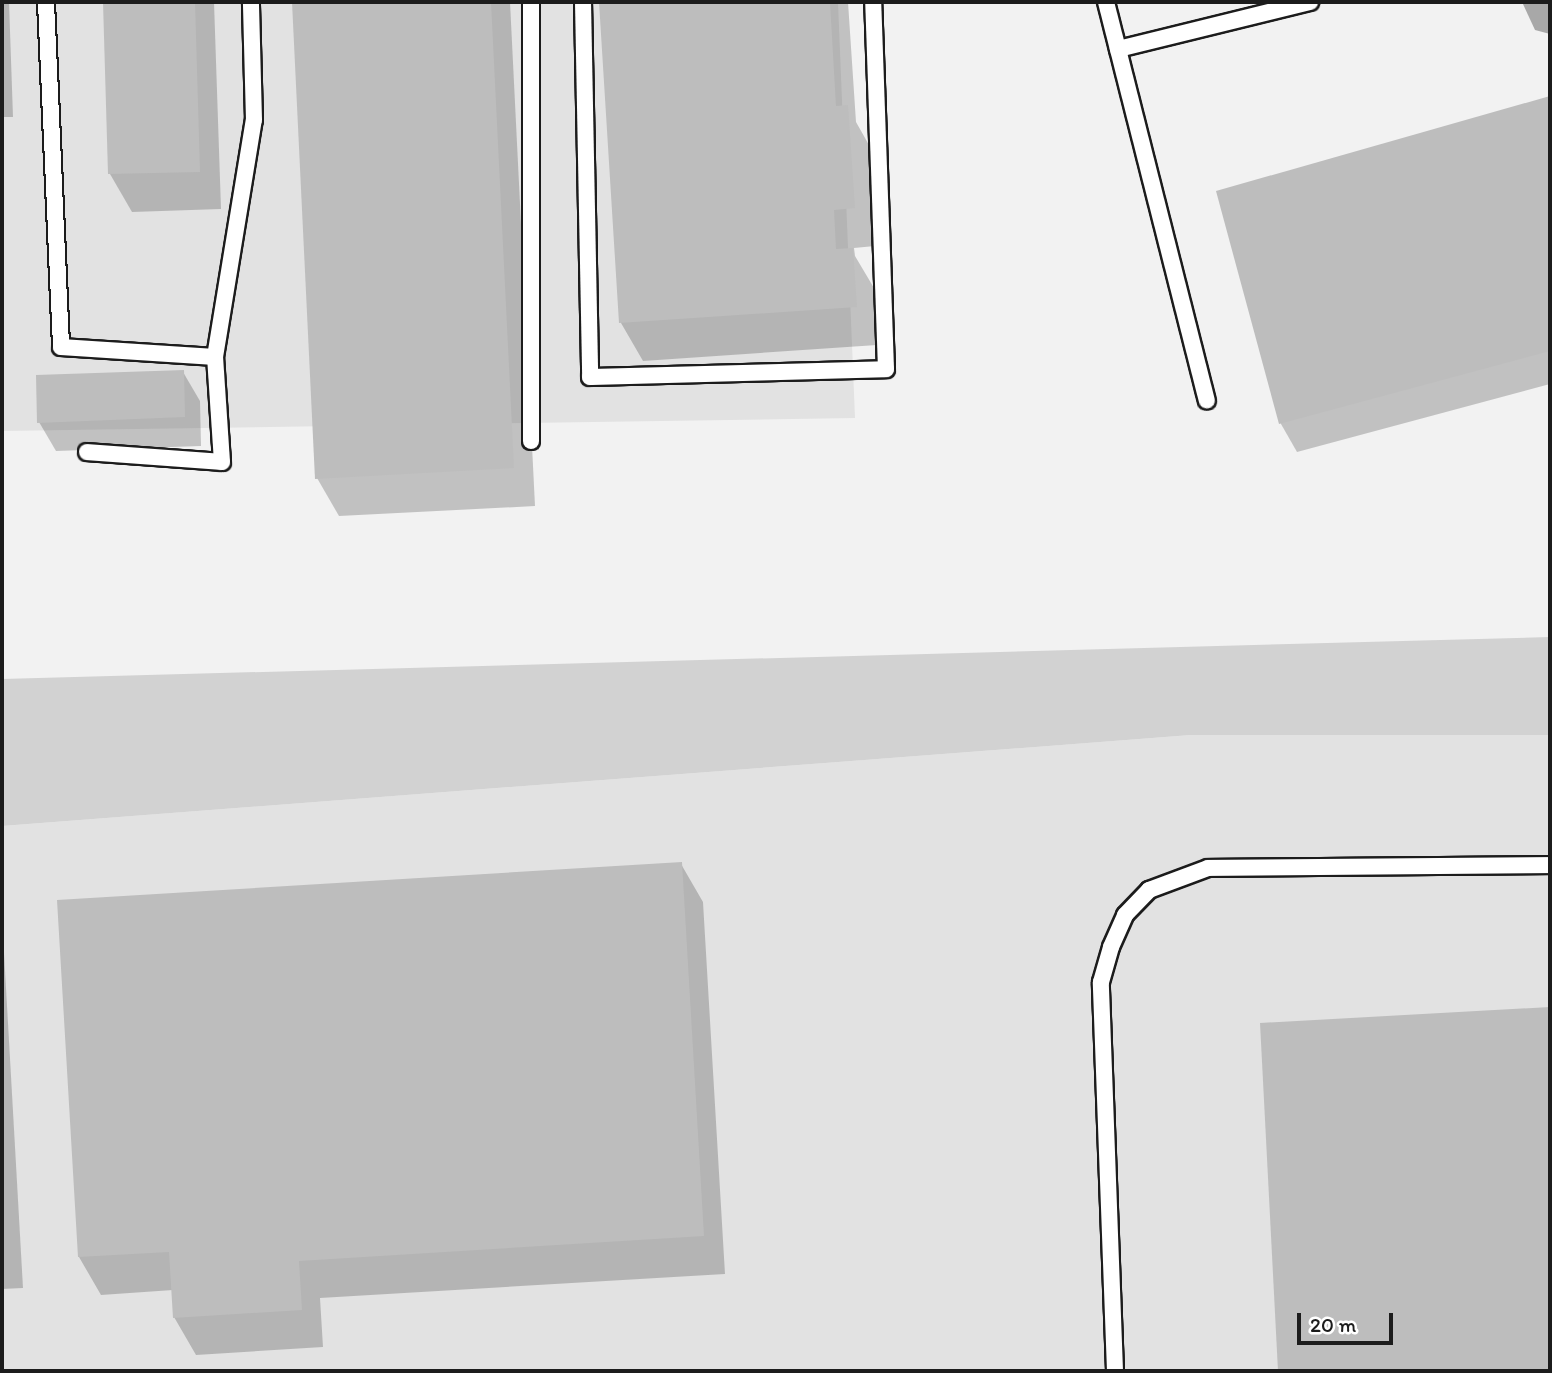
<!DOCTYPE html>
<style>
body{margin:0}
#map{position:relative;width:1552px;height:1373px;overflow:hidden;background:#f2f2f2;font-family:Itim,sans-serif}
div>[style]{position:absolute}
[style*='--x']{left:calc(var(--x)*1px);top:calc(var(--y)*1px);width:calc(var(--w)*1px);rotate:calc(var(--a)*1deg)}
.built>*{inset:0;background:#e2e2e2}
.green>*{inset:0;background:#d2d2d2}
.water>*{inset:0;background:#a8a8a8}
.shadow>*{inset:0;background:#0003}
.building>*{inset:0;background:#bdbdbd}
.roads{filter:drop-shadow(2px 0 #1c1c1c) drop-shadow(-2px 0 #1c1c1c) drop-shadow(0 2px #1c1c1c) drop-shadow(0 -2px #1c1c1c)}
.lane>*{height:16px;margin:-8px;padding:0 8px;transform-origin:8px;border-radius:8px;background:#fff}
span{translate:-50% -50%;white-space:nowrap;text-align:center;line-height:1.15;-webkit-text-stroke:7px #fff;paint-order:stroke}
.frame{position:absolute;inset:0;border:4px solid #1c1c1c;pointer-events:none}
.scale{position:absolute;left:1297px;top:1313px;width:96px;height:32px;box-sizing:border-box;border:4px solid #1c1c1c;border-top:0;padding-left:9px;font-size:21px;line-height:24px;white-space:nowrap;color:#1c1c1c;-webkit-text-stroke:5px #fff;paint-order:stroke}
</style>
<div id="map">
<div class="built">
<div style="clip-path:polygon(2px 2px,838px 2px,855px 418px,2px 431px)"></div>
<div style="clip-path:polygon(1191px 735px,1550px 735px,1550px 1371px,2px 1371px,2px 826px)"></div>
</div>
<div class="green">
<div style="clip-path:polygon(1550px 637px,1550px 735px,1191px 735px,2px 826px,2px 679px)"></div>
</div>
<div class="water">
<div style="clip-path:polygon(1522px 2px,1550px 2px,1550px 34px,1535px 30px)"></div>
</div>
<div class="shadow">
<div style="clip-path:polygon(2px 2px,9px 2px,13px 117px,2px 117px)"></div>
<div style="clip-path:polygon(104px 2px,214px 2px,221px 209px,132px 212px,110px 174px)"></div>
<div style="clip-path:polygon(294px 2px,510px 2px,535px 506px,339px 516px,317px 478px)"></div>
<div style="clip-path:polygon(601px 2px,848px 2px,856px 122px,869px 145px,875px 246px,854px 248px,855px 256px,874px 288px,877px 345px,643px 361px,621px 323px)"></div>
<div style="clip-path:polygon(1550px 98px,1550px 384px,1297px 452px,1281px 424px,1218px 192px)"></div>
<div style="clip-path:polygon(183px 372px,200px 401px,201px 446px,56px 451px,39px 422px)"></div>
<div style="clip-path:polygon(681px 864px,703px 902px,725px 1274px,320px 1298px,323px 1347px,196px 1355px,174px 1317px,173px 1290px,101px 1295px,79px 1257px,59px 901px)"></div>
<div style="clip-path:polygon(2px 917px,23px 1288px,2px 1289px)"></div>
<div style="clip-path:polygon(1550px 1008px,1550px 1371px,1280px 1371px,1261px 1024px)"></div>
</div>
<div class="building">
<div style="clip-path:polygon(103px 2px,195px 2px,200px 172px,108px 174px)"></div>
<div style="clip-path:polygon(292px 2px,491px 2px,514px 468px,315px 479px)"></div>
<div style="clip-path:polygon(599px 2px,830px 2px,836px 106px,848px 105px,855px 208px,834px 210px,836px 249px,853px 248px,857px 307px,619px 323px)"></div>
<div style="clip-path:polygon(1550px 96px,1550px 351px,1279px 424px,1216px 191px)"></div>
<div style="clip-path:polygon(184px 370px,185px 417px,37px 423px,36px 375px)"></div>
<div style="clip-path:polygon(682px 862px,704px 1236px,299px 1261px,302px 1310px,173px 1318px,169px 1252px,78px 1257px,57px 900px)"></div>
<div style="clip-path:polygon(1550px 1007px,1550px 1371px,1278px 1371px,1260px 1023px)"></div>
</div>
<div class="roads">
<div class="lane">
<div style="--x:46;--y:2;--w:345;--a:87.5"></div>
<div style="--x:61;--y:347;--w:154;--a:3.7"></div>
<div style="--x:215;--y:357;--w:240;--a:-80.7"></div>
<div style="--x:254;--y:120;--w:118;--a:-91.5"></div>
<div style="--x:531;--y:2;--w:439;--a:90"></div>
<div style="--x:583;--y:2;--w:375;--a:88.9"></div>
<div style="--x:590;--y:377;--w:296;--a:-1.5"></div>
<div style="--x:886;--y:369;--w:367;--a:-92"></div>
<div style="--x:1106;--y:2;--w:411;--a:75.8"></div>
<div style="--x:1118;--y:49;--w:198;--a:-13.8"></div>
<div style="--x:87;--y:452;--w:135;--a:4.2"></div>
<div style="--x:222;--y:462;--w:105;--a:-93.8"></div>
<div style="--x:1115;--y:1371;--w:389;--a:-92.1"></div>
<div style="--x:1101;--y:982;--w:36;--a:-74"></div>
<div style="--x:1111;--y:947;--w:35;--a:-66"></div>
<div style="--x:1125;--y:915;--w:35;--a:-46"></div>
<div style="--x:1149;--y:890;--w:63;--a:-20.4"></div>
<div style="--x:1208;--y:868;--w:342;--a:-0.5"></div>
</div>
</div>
<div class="frame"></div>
<div class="scale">20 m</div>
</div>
